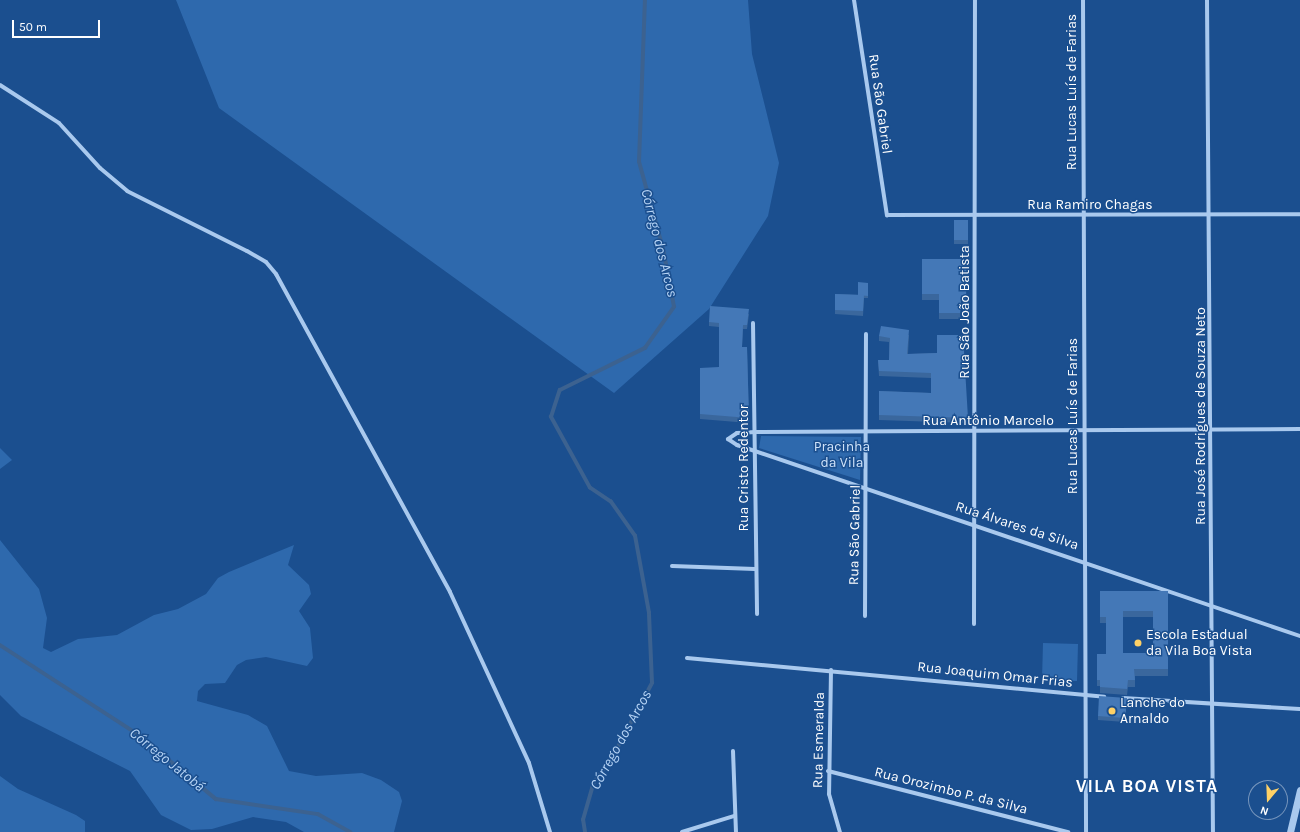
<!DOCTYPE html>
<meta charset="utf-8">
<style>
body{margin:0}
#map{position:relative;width:1300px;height:832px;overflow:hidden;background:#1b4f8f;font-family:Karla,sans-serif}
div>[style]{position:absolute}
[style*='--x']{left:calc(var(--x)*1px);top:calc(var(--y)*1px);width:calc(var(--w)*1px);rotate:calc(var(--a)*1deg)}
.green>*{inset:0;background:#2e69ad}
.stream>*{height:3.5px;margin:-1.75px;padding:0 1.75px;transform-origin:1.75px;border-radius:1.75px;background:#3c6290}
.minor>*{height:4px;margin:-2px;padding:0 2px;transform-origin:2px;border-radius:2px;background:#a9c9ee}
.tertiary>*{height:7px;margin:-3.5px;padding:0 3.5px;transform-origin:3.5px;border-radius:3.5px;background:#a9c9ee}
.wall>*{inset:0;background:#3a679d}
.building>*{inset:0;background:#4478b7}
.dots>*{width:11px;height:11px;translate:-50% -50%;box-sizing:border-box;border:2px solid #1b4f8f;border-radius:50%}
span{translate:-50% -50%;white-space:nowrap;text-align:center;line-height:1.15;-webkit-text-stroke:3px #1b4f8f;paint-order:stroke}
.street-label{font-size:14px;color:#fff}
.park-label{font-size:14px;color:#cfe3fa}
.poi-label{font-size:14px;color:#fff}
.left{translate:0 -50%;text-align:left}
.water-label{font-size:15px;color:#b5d3f5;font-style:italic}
.district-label{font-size:18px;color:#fff;font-weight:700;letter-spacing:1px}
.north{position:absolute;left:1248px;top:780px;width:40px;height:40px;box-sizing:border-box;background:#1b4f8f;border:1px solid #7695bc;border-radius:50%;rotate:199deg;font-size:11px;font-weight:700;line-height:16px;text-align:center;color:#fff}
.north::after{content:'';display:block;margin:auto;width:14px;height:18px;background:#ffd166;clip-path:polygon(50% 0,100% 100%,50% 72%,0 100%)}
.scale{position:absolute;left:12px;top:20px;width:88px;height:18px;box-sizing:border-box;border:2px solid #fff;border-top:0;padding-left:5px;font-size:12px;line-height:14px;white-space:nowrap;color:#fff;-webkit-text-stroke:3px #1b4f8f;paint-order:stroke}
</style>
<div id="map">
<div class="green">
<div style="clip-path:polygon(176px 0,748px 0,752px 54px,779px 163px,768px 216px,709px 309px,614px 393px,219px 108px)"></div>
<div style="clip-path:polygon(761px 436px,861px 437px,860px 480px,759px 448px)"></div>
<div style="clip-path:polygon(0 448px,12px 460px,0 469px)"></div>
<div style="clip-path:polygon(0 540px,39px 589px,47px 618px,43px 648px,51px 652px,78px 639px,117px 635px,154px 615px,178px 609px,206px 594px,218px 578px,229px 572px,294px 545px,288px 565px,309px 585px,311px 594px,299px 611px,310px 628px,313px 658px,307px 666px,266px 657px,246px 660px,237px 665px,225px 683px,205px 684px,198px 691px,197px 701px,248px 715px,267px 726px,289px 771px,316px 776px,362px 773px,381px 780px,399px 792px,402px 801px,394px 832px,304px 832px,286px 822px,253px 817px,212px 829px,191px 830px,161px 815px,130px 771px,21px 716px,0 695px)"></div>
<div style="clip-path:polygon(1043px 643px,1078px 644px,1077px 681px,1042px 680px)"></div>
<div style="clip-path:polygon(0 776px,18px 789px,76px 815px,85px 821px,85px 832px,0 832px)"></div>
</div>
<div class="stream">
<div style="--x:0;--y:645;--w:166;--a:32.9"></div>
<div style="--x:139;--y:735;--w:100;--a:39.7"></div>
<div style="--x:216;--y:799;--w:103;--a:8.4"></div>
<div style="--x:318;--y:814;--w:37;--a:29"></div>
<div style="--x:585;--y:832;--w:12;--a:-99"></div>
<div style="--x:583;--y:820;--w:40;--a:-74"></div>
<div style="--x:594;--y:782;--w:30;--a:-53"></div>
<div style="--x:612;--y:758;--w:85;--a:-61.9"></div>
<div style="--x:652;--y:683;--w:70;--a:-92.5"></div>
<div style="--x:649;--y:613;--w:78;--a:-100.3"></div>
<div style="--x:635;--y:536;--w:42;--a:-125.2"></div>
<div style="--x:611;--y:502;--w:25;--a:-146"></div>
<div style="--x:590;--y:488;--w:81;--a:-118.8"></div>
<div style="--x:551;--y:417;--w:28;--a:-72"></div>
<div style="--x:560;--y:390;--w:95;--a:-26.3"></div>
<div style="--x:645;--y:348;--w:50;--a:-54.7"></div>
<div style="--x:674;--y:307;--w:59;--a:-100.7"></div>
<div style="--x:663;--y:249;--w:90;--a:-105.4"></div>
<div style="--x:639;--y:162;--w:162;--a:-87.9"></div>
</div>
<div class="minor">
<div style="--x:854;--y:0;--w:218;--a:81.3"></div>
<div style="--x:887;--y:215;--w:413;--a:-0.1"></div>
<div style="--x:1083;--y:0;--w:832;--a:89.79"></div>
<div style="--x:1207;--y:0;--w:832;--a:89.59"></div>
<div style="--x:0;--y:85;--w:70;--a:32.8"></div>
<div style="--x:59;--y:123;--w:61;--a:47.7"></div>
<div style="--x:100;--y:168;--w:35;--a:40"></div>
<div style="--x:127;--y:191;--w:134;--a:26.6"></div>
<div style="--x:247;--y:251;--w:22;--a:30"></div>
<div style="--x:266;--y:262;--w:16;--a:50"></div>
<div style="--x:276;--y:274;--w:362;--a:61.3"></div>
<div style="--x:450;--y:592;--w:188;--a:65.2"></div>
<div style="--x:529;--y:763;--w:72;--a:73.1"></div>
<div style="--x:753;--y:323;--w:291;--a:89.2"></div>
<div style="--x:1300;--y:429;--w:544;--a:179.68"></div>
<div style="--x:756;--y:432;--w:19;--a:177"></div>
<div style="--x:737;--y:433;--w:11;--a:146"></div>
<div style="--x:728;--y:439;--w:11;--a:34"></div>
<div style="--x:737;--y:445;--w:595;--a:18.74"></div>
<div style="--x:672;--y:566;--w:83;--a:2.1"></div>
<div style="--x:865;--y:616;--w:282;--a:-89.8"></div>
<div style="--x:974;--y:624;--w:624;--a:-89.91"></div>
<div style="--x:687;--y:658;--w:419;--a:5.3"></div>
<div style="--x:831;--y:670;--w:124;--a:90.9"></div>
<div style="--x:829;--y:794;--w:40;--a:74"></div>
<div style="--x:1123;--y:698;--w:177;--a:3.6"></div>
<div style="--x:733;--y:751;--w:81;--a:87.9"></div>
<div style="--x:828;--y:771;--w:248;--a:14.3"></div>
<div style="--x:682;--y:832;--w:54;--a:-17.1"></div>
</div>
<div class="tertiary">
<div style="--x:1290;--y:832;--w:43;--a:-76.6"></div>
</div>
<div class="wall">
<div style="clip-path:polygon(954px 220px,968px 220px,968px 244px,954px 244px)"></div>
<div style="clip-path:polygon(922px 259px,967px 259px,966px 301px,961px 301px,960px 319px,939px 319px,939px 300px,922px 300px)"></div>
<div style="clip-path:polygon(868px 283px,868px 298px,864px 298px,863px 316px,835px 314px,835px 294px,858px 295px)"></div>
<div style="clip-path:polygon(749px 314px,747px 329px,743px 329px,742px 347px,747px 347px,749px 423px,700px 419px,700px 414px,719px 367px,719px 327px,709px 326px,709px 322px)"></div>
<div style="clip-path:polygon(909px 335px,908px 354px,937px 353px,968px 418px,968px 423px,879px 420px,879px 391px,931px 393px,931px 378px,879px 376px,878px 360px,889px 360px,889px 342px,879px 341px,879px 336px)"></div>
<div style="clip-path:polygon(evenodd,1100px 591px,1168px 591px,1168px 676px,1135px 676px,1135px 687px,1128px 687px,1127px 695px,1100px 693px,1100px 686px,1097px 686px,1097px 654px,1106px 654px,1106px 623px,1100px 623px,1100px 591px,1123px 617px,1153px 617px,1153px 653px,1123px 653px,1123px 617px)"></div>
<div style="clip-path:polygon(1127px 698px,1125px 722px,1098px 720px,1098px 716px)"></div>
</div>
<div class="building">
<div style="clip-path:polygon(954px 220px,968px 220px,968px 240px,954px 240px)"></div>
<div style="clip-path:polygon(922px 259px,967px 259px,966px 295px,961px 295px,960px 313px,939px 313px,939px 294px,922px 294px)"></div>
<div style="clip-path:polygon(858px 282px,868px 283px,868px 296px,858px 295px)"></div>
<div style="clip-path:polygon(835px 294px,864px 295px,863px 311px,835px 310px)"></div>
<div style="clip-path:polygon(710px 306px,749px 309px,747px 325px,743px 325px,742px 347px,747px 347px,749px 418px,700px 414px,700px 368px,719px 367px,719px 323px,709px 322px)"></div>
<div style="clip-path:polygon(881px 326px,909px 330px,907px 354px,937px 353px,937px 335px,963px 335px,968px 418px,879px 415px,879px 391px,931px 393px,931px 373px,879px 371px,878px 360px,889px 360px,890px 338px,879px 336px)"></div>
<div style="clip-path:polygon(evenodd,1100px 591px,1168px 591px,1168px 669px,1134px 669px,1135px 680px,1128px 680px,1127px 689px,1100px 687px,1100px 680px,1097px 680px,1097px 654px,1106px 654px,1106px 617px,1100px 617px,1100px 591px,1123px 611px,1153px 611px,1153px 653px,1123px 653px,1123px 611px)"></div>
<div style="clip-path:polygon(1099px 696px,1127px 698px,1125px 718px,1098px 716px)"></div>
</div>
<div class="dots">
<div style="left:1138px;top:643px;background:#ffd166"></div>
<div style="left:1112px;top:711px;background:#ffd166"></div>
</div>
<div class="street-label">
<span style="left:1072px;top:92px;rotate:-90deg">Rua Lucas Luís de Farias</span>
<span style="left:880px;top:104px;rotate:82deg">Rua São Gabriel</span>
<span style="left:1090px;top:205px">Rua Ramiro Chagas</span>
<span style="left:965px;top:312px;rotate:-90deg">Rua São João Batista</span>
<span style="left:1073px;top:416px;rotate:-90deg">Rua Lucas Luís de Farias</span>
<span style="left:1201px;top:416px;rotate:-90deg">Rua José Rodrigues de Souza Neto</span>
<span style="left:988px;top:421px">Rua Antônio Marcelo</span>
<span style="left:744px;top:468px;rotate:-90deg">Rua Cristo Redentor</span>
<span style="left:1017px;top:526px;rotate:18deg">Rua Álvares da Silva</span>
<span style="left:855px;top:535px;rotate:-89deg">Rua São Gabriel</span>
<span style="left:995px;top:675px;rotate:6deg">Rua Joaquim Omar Frias</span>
<span style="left:819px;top:740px;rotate:-89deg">Rua Esmeralda</span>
<span style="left:951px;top:791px;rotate:14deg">Rua Orozimbo P. da Silva</span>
</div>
<div class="park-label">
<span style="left:842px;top:455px">Pracinha<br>da Vila</span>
</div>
<div class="poi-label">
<span class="left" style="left:1146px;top:643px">Escola Estadual<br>da Vila Boa Vista</span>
<span class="left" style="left:1120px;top:711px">Lanche do<br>Arnaldo</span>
</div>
<div class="water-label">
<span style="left:659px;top:243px;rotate:76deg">Córrego dos Arcos</span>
<span style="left:621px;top:740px;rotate:-61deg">Córrego dos Arcos</span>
<span style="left:167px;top:760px;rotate:39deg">Córrego Jatobá</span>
</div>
<div class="district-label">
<span style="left:1147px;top:786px">VILA BOA VISTA</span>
</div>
<div class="north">N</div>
<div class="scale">50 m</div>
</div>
